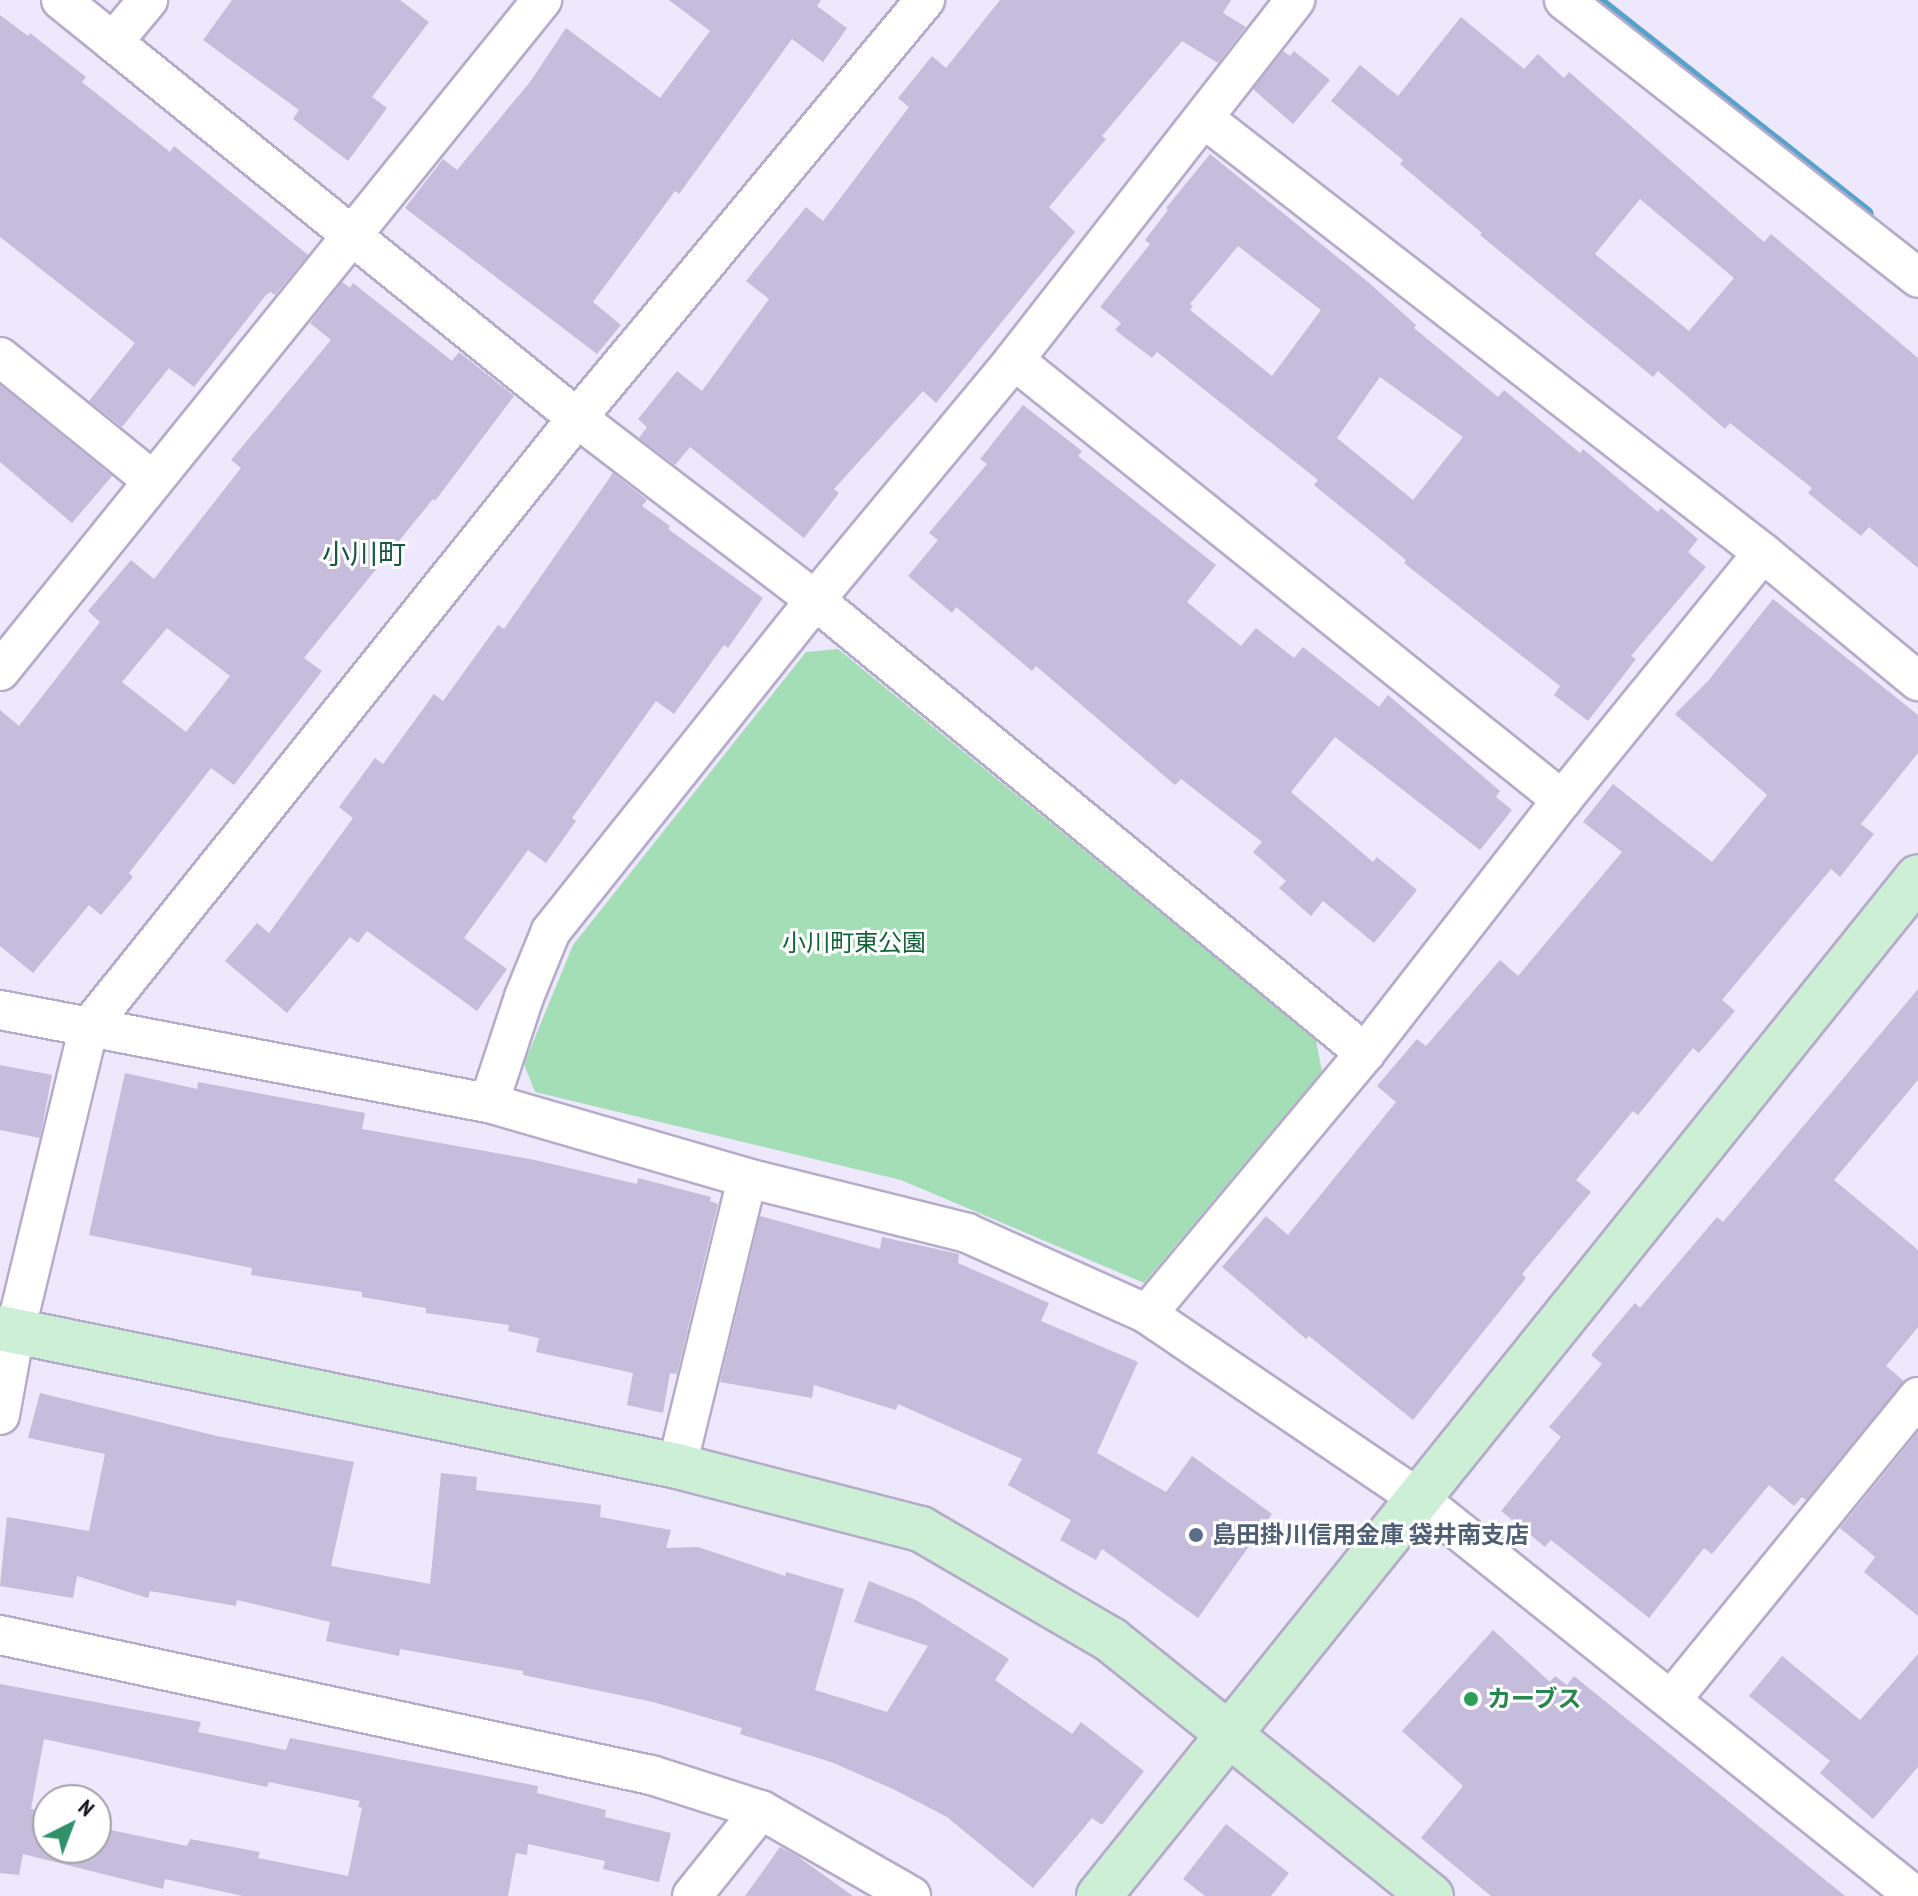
<!DOCTYPE html>
<meta charset="utf-8">
<style>
body{margin:0}
#map{position:relative;width:1918px;height:1896px;overflow:hidden;background:#eee8fc;font-family:"PT Sans Narrow","Noto Sans JP",sans-serif}
div>[style]{position:absolute}
[style*='--x']{left:calc(var(--x)*1px);top:calc(var(--y)*1px);width:calc(var(--w)*1px);rotate:calc(var(--a)*1deg)}
.green>*{inset:0;background:#a4deb6}
.stream>*{height:14px;margin:-7px;padding:0 7px;transform-origin:7px;border-radius:7px;background:#55a3cc}
.building>*{inset:0;background:#c6bcdb}
.roads{filter:drop-shadow(2px 0 #b5abca) drop-shadow(-2px 0 #b5abca) drop-shadow(0 2px #b5abca) drop-shadow(0 -2px #b5abca)}
.street>*{height:38px;margin:-19px;padding:0 19px;transform-origin:19px;border-radius:19px;background:#fff}
.secondary>*{height:44px;margin:-22px;padding:0 22px;transform-origin:22px;border-radius:22px;background:#cdefd6}
.dots>*{width:22px;height:22px;translate:-50% -50%;box-sizing:border-box;border:4px solid #fff;border-radius:50%}
span{translate:-50% -50%;white-space:nowrap;text-align:center;line-height:1.15;-webkit-text-stroke:6px #fff;paint-order:stroke}
.park-label{font-size:24px;color:#126339}
.service-label{font-size:24px;color:#4e5e75;font-weight:700}
.left{translate:0 -50%;text-align:left}
.leisure-label{font-size:24px;color:#27864d;font-weight:700}
.quarter-label{font-size:28px;color:#175a40}
.north{position:absolute;left:32px;top:1784px;width:80px;height:80px;box-sizing:border-box;background:#fff;border:2px solid #a3a1a6;border-radius:50%;rotate:42deg;font-size:22px;font-weight:700;line-height:32px;text-align:center;color:#191520}
.north::after{content:'';display:block;margin:auto;width:28px;height:36px;background:#30916b;clip-path:polygon(50% 0,100% 100%,50% 72%,0 100%)}
</style>
<div id="map">
<div class="green">
<div style="clip-path:polygon(838px 649px,1316px 1040px,1322px 1071px,1144px 1283px,901px 1180px,535px 1092px,524px 1064px,573px 945px,806px 652px)"></div>
</div>
<div class="stream">
<div style="--x:1596;--y:0;--w:345;--a:38.3"></div>
</div>
<div class="building">
<div style="clip-path:polygon(232px 0,400px 0,429px 22px,372px 97px,387px 108px,348px 161px,293px 119px,299px 110px,203px 40px)"></div>
<div style="clip-path:polygon(669px 0,821px 0,817px 6px,847px 28px,823px 62px,792px 39px,679px 194px,675px 191px,593px 302px,621px 325px,597px 354px,405px 208px,443px 159px,457px 170px,530px 82px,566px 28px,660px 98px,710px 31px)"></div>
<div style="clip-path:polygon(1000px 0,1231px 0,1223px 13px,1246px 27px,1218px 63px,1182px 41px,1102px 136px,1106px 139px,1049px 207px,1075px 232px,936px 403px,923px 391px,834px 489px,839px 493px,804px 538px,690px 447px,675px 465px,639px 438px,647px 427px,638px 419px,677px 371px,702px 391px,769px 299px,746px 281px,806px 207px,823px 221px,909px 107px,898px 98px,932px 56px,946px 68px)"></div>
<div style="clip-path:polygon(0 15px,28px 36px,30px 33px,86px 77px,82px 82px,170px 152px,174px 146px,308px 255px,275px 295px,271px 292px,266px 295px,194px 387px,169px 368px,122px 427px,89px 401px,135px 343px,0 237px)"></div>
<div style="clip-path:polygon(evenodd,1461px 17px,1524px 69px,1538px 54px,1564px 78px,1569px 72px,1764px 242px,1771px 234px,1918px 358px,1918px 568px,1869px 527px,1861px 536px,1808px 493px,1812px 488px,1730px 423px,1725px 429px,1658px 371px,1653px 377px,1480px 235px,1482px 233px,1400px 164px,1403px 160px,1331px 101px,1360px 65px,1398px 96px,1461px 17px,1640px 199px,1734px 278px,1689px 331px,1595px 254px,1640px 199px)"></div>
<div style="clip-path:polygon(1283px 51px,1290px 56px,1294px 51px,1330px 80px,1293px 124px,1253px 89px)"></div>
<div style="clip-path:polygon(evenodd,1210px 154px,1368px 282px,1416px 325px,1414px 328px,1498px 397px,1504px 390px,1580px 453px,1583px 449px,1658px 512px,1661px 508px,1698px 539px,1688px 552px,1706px 567px,1631px 656px,1636px 659px,1588px 721px,1554px 695px,1560px 686px,1404px 563px,1406px 560px,1314px 485px,1318px 480px,1157px 352px,1152px 358px,1115px 330px,1121px 323px,1100px 307px,1150px 244px,1145px 240px,1168px 210px,1166px 208px,1210px 154px,1238px 246px,1321px 310px,1272px 376px,1190px 310px,1193px 306px,1190px 304px,1238px 246px,1210px 154px,1380px 377px,1463px 437px,1413px 500px,1337px 438px,1380px 377px)"></div>
<div style="clip-path:polygon(evenodd,342px 282px,350px 288px,353px 283px,452px 361px,459px 352px,514px 396px,435px 501px,433px 499px,304px 658px,322px 671px,234px 785px,211px 768px,129px 873px,133px 877px,101px 915px,89px 905px,33px 973px,0 946px,0 710px,19px 726px,100px 622px,88px 611px,131px 560px,154px 579px,241px 468px,231px 460px,331px 340px,310px 323px,342px 282px,167px 628px,230px 676px,186px 732px,122px 682px,167px 628px)"></div>
<div style="clip-path:polygon(0 385px,112px 476px,72px 523px,0 462px)"></div>
<div style="clip-path:polygon(1023px 405px,1082px 451px,1078px 456px,1216px 565px,1187px 602px,1241px 646px,1256px 628px,1294px 658px,1303px 647px,1379px 707px,1388px 695px,1500px 791px,1496px 797px,1512px 810px,1480px 850px,1335px 737px,1291px 792px,1373px 862px,1377px 857px,1417px 890px,1374px 943px,1323px 901px,1311px 916px,1279px 888px,1286px 881px,1253px 852px,1262px 842px,1181px 779px,1175px 785px,1036px 666px,1032px 671px,956px 607px,952px 613px,908px 576px,938px 540px,929px 533px,987px 464px,980px 459px)"></div>
<div style="clip-path:polygon(613px 473px,647px 500px,642px 506px,670px 526px,668px 529px,763px 598px,728px 648px,724px 645px,674px 714px,656px 701px,572px 818px,576px 821px,546px 863px,528px 850px,464px 938px,507px 969px,477px 1011px,367px 931px,358px 943px,350px 937px,287px 1013px,225px 961px,257px 923px,269px 933px,353px 818px,339px 807px,375px 758px,383px 764px,434px 694px,443px 701px,498px 625px,504px 629px)"></div>
<div style="clip-path:polygon(1773px 599px,1918px 715px,1918px 753px,1861px 824px,1874px 834px,1840px 877px,1831px 869px,1722px 1000px,1735px 1011px,1699px 1053px,1693px 1048px,1638px 1115px,1633px 1111px,1576px 1180px,1591px 1192px,1522px 1274px,1526px 1278px,1413px 1420px,1309px 1336px,1306px 1339px,1222px 1267px,1266px 1216px,1288px 1235px,1396px 1102px,1377px 1086px,1417px 1039px,1426px 1046px,1500px 960px,1518px 976px,1622px 852px,1583px 822px,1613px 784px,1712px 862px,1767px 795px,1675px 714px,1708px 681px)"></div>
<div style="clip-path:polygon(1918px 989px,1918px 1080px,1834px 1180px,1918px 1250px,1918px 1327px,1886px 1366px,1904px 1381px,1806px 1500px,1802px 1497px,1794px 1506px,1769px 1485px,1712px 1554px,1704px 1548px,1649px 1618px,1551px 1540px,1545px 1547px,1501px 1511px,1561px 1437px,1549px 1427px,1602px 1364px,1591px 1355px,1635px 1303px,1640px 1308px,1717px 1217px,1723px 1222px)"></div>
<div style="clip-path:polygon(0 1065px,52px 1075px,40px 1138px,0 1130px)"></div>
<div style="clip-path:polygon(125px 1073px,197px 1089px,198px 1082px,365px 1113px,362px 1129px,535px 1160px,637px 1184px,638px 1178px,711px 1197px,710px 1201px,718px 1204px,677px 1374px,670px 1373px,663px 1413px,627px 1405px,633px 1373px,536px 1352px,539px 1338px,508px 1331px,509px 1325px,426px 1313px,426px 1308px,362px 1297px,362px 1292px,251px 1275px,252px 1268px,89px 1235px)"></div>
<div style="clip-path:polygon(760px 1216px,880px 1249px,882px 1237px,959px 1254px,958px 1263px,1049px 1303px,1041px 1321px,1138px 1362px,1097px 1453px,1166px 1492px,1192px 1456px,1272px 1514px,1198px 1618px,1102px 1549px,1096px 1560px,1060px 1540px,1071px 1520px,1008px 1485px,1022px 1459px,898px 1404px,896px 1410px,814px 1385px,812px 1398px,720px 1382px)"></div>
<div style="clip-path:polygon(40px 1393px,217px 1436px,354px 1462px,331px 1566px,430px 1584px,441px 1473px,477px 1477px,476px 1490px,601px 1505px,600px 1517px,671px 1530px,666px 1548px,698px 1547px,785px 1576px,786px 1572px,844px 1589px,815px 1690px,887px 1712px,928px 1646px,854px 1622px,869px 1581px,916px 1600px,1009px 1659px,995px 1680px,1072px 1734px,1081px 1722px,1144px 1771px,1102px 1825px,1092px 1818px,1033px 1888px,947px 1817px,893px 1789px,831px 1762px,740px 1734px,742px 1728px,653px 1702px,523px 1675px,523px 1671px,400px 1649px,399px 1656px,326px 1641px,330px 1622px,237px 1600px,236px 1606px,150px 1591px,148px 1598px,77px 1576px,73px 1598px,0 1586px,7px 1517px,89px 1531px,105px 1454px,28px 1438px)"></div>
<div style="clip-path:polygon(1918px 1432px,1918px 1616px,1864px 1572px,1875px 1557px,1840px 1528px)"></div>
<div style="clip-path:polygon(1493px 1630px,1550px 1682px,1555px 1676px,1567px 1685px,1574px 1676px,1845px 1896px,1491px 1896px,1421px 1838px,1463px 1786px,1402px 1731px)"></div>
<div style="clip-path:polygon(1918px 1654px,1918px 1767px,1873px 1819px,1820px 1773px,1830px 1761px,1749px 1696px,1782px 1656px,1860px 1720px)"></div>
<div style="clip-path:polygon(evenodd,0 1684px,201px 1722px,198px 1732px,286px 1750px,290px 1738px,538px 1786px,537px 1793px,606px 1810px,605px 1817px,671px 1833px,659px 1882px,603px 1869px,605px 1861px,528px 1844px,527px 1855px,516px 1853px,508px 1896px,243px 1896px,165px 1879px,163px 1889px,23px 1854px,19px 1875px,0 1873px,0 1684px,44px 1739px,267px 1787px,269px 1782px,360px 1801px,358px 1807px,362px 1808px,348px 1876px,258px 1858px,260px 1852px,190px 1839px,187px 1846px,101px 1828px,102px 1822px,96px 1821px,96px 1848px,48px 1848px,48px 1812px,31px 1809px,44px 1739px)"></div>
<div style="clip-path:polygon(1226px 1824px,1289px 1873px,1271px 1896px,1205px 1896px,1183px 1879px)"></div>
<div style="clip-path:polygon(780px 1847px,794px 1854px,853px 1896px,745px 1896px)"></div>
</div>
<div class="roads">
<div class="street">
<div style="--x:61;--y:0;--w:67;--a:38.9"></div>
<div style="--x:113;--y:42;--w:55;--a:-50.2"></div>
<div style="--x:1564;--y:0;--w:450;--a:38.1"></div>
<div style="--x:113;--y:42;--w:597;--a:39.02"></div>
<div style="--x:577;--y:418;--w:300;--a:37.4"></div>
<div style="--x:815;--y:600;--w:713;--a:39.48"></div>
<div style="--x:1206;--y:120;--w:706;--a:37.86"></div>
<div style="--x:1763;--y:553;--w:201;--a:39.6"></div>
<div style="--x:0;--y:357;--w:196;--a:39"></div>
<div style="--x:1014;--y:360;--w:703;--a:38.76"></div>
<div style="--x:0;--y:671;--w:863;--a:-51.07"></div>
<div style="--x:0;--y:1010;--w:498;--a:10.8"></div>
<div style="--x:489;--y:1103;--w:269;--a:16.2"></div>
<div style="--x:747;--y:1178;--w:227;--a:14"></div>
<div style="--x:967;--y:1233;--w:197;--a:24.2"></div>
<div style="--x:1147;--y:1314;--w:328;--a:34.2"></div>
<div style="--x:1418;--y:1498;--w:637;--a:38.69"></div>
<div style="--x:489;--y:1103;--w:112;--a:-71.7"></div>
<div style="--x:524;--y:997;--w:71;--a:-67.8"></div>
<div style="--x:551;--y:931;--w:423;--a:-51.4"></div>
<div style="--x:815;--y:600;--w:312;--a:-50.3"></div>
<div style="--x:1014;--y:360;--w:457;--a:-52"></div>
<div style="--x:1147;--y:1314;--w:340;--a:-50.1"></div>
<div style="--x:1365;--y:1053;--w:321;--a:-52.1"></div>
<div style="--x:1562;--y:800;--w:318;--a:-50.9"></div>
<div style="--x:0;--y:1415;--w:84;--a:-79.8"></div>
<div style="--x:15;--y:1332;--w:314;--a:-76.4"></div>
<div style="--x:89;--y:1027;--w:780;--a:-51.29"></div>
<div style="--x:577;--y:418;--w:544;--a:-50.22"></div>
<div style="--x:677;--y:1466;--w:296;--a:-76.3"></div>
<div style="--x:0;--y:1635;--w:666;--a:12.14"></div>
<div style="--x:651;--y:1775;--w:115;--a:17.7"></div>
<div style="--x:761;--y:1810;--w:173;--a:29.8"></div>
<div style="--x:1671;--y:1700;--w:391;--a:-50.8"></div>
<div style="--x:692;--y:1896;--w:110;--a:-51.3"></div>
</div>
<div class="secondary">
<div style="--x:0;--y:1328;--w:691;--a:11.52"></div>
<div style="--x:677;--y:1466;--w:252;--a:14.5"></div>
<div style="--x:921;--y:1529;--w:220;--a:30.3"></div>
<div style="--x:1111;--y:1640;--w:410;--a:38.7"></div>
<div style="--x:1099;--y:1896;--w:1307;--a:-51.21"></div>
</div>
</div>
<div class="dots">
<div style="left:1196px;top:1535px;background:#5c6f8a"></div>
<div style="left:1471px;top:1699px;background:#2e9e5b"></div>
</div>
<div class="park-label">
<span style="left:854px;top:943px">小川町東公園</span>
</div>
<div class="service-label">
<span class="left" style="left:1212px;top:1535px">島田掛川信用金庫 袋井南支店</span>
</div>
<div class="leisure-label">
<span class="left" style="left:1487px;top:1699px">カーブス</span>
</div>
<div class="quarter-label">
<span style="left:364px;top:554px">小川町</span>
</div>
<div class="north">N</div>
</div>
